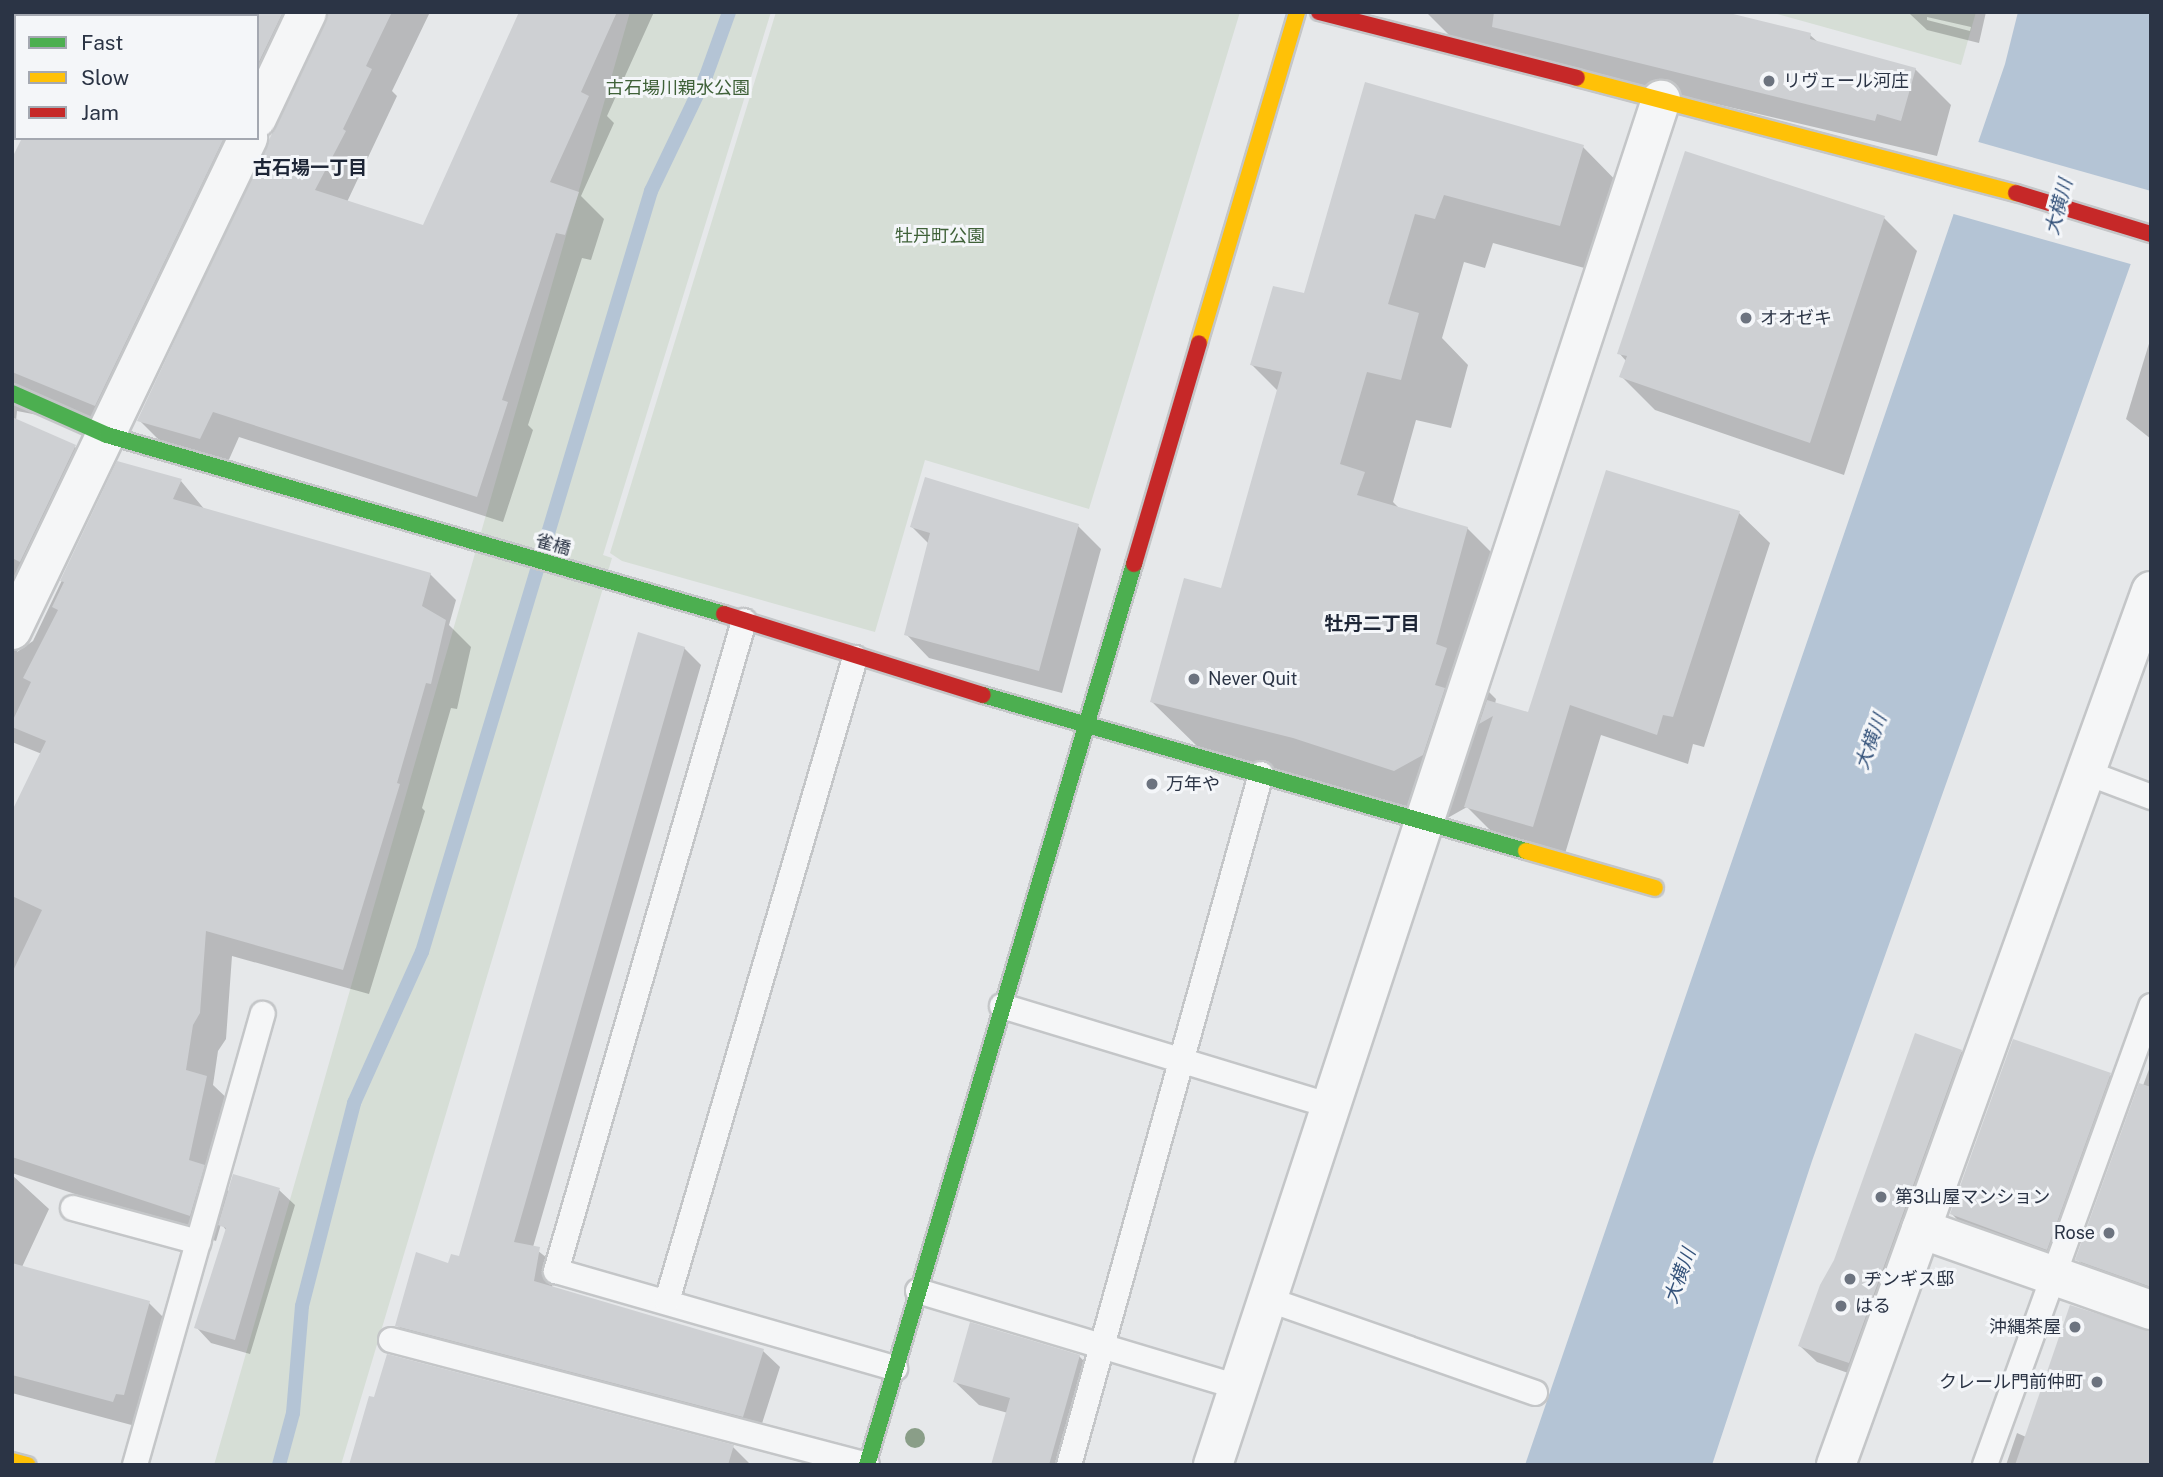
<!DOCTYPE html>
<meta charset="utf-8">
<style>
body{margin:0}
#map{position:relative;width:2163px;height:1477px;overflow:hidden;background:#e6e8ea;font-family:"Public Sans","Noto Sans JP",sans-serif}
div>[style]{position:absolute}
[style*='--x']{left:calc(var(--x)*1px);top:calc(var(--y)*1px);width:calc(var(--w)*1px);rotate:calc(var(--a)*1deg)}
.green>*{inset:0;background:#d6ded6}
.water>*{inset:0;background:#b4c4d5}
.pier>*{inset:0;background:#e6e8ea}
.shadow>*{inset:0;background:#0003}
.stream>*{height:14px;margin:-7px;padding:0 7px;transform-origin:7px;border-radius:7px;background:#b4c4d5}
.building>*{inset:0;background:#ced0d3}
.roads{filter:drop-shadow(2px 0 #c4c6c8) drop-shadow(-2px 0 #c4c6c8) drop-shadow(0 2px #c4c6c8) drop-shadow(0 -2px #c4c6c8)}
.lane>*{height:24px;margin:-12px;padding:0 12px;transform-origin:12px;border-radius:12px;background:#f5f6f7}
.street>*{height:38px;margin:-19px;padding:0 19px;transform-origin:19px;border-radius:19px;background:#f5f6f7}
.fast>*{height:16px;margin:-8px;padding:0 8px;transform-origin:8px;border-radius:8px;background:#4caf50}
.slow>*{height:16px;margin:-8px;padding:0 8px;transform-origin:8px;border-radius:8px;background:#ffc107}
.jam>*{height:16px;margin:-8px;padding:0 8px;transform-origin:8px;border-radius:8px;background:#c62828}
.trees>*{width:20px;height:20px;margin:-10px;border-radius:50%;background:#8a9e88}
.dots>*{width:19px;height:19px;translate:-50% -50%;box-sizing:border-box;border:4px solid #f4f6f9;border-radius:50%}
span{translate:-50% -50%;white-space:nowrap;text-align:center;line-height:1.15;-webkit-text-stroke:6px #f4f6f9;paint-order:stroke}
.poi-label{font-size:18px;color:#2b3445}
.left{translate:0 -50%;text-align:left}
.right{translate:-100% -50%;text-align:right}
.park-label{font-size:18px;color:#3f6138}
.street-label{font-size:18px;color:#2b3445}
.neighbourhood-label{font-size:19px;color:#1d2536;font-weight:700}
.water-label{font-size:19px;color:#34527a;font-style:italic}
.frame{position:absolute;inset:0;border:14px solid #2b3445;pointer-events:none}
.legend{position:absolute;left:14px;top:14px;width:245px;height:126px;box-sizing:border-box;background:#f4f6f9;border:2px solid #a4a8b1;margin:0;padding:9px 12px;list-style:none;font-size:21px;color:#2b3445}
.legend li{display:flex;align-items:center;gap:14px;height:35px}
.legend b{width:35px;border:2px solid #a4a8b1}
</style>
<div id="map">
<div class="green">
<div style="clip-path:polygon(630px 12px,771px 12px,603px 555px,612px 558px,341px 1465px,214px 1465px)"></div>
<div style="clip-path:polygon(776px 12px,1240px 12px,1089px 509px,925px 460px,875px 632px,622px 561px,610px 553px)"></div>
<div style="clip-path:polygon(1770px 12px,1976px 12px,1961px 65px)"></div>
</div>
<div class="water">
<div style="clip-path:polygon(2018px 12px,2151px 12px,2151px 207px,1812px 1161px,1712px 1465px,1525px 1465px,2005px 64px)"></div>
</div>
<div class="pier">
<div style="clip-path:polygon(1975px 141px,2151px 191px,2151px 218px,2134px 265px,1950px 213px)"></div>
</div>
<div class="shadow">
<div style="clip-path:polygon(86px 12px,430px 12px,392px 91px,397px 96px,347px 202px,424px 227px,521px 12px,654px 12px,607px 116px,614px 123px,581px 196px,604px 219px,591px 260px,582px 258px,528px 425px,533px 430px,503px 522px,239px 437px,227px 464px,165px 446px,139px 420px,328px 18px,321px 19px,121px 431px,17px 411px,16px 421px,75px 447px,101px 473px,17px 652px,33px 641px,118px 463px,181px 481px,205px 510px,430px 574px,456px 600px,449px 625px,471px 647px,457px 709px,451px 708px,422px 808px,425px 811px,369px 994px,232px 956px,226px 1039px,218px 1051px,213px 1085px,232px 1103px,216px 1179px,230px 1193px,279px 1190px,295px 1205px,250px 1354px,211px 1343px,196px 1327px,227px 1231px,221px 1224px,216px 1241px,12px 1173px,12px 815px,42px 754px,12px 742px,12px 162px,41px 138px,257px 138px,257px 16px,84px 16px)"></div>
<div style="clip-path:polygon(1426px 12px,1717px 12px,1810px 35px,1819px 43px,1915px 69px,1951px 105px,1937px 156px,1457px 43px)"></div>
<div style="clip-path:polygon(evenodd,1986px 12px,1979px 43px,1927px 30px,1910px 14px,1986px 12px,1927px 17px,1971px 27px,1970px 31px,1927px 20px,1927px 17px)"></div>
<div style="clip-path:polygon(1366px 84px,1583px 147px,1632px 197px,1610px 275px,1493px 243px,1485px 268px,1464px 262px,1442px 338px,1468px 365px,1451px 428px,1416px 420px,1393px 502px,1400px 509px,1467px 528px,1517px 578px,1487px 690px,1496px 699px,1495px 704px,1529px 714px,1739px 513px,1770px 543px,1704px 747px,1693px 744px,1688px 764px,1601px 735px,1564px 857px,1497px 837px,1467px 807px,1444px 820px,1202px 751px,1152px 702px,1222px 590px,1279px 392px,1252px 365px,1305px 295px)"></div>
<div style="clip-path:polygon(1884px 218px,1917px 251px,1844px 475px,1655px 410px,1621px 376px,1627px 362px,1619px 353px)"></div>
<div style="clip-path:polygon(2151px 337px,2151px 439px,2126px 419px)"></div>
<div style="clip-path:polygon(1078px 526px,1101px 549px,1062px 693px,929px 658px,906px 634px,929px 544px,912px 527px)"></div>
<div style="clip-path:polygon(684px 648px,701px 665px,533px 1247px,556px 1265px,552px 1288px,763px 1351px,780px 1367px,759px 1433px,414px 1342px,397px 1325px,449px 1265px,460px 1259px)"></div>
<div style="clip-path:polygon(1962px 1051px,1978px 1068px,1865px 1379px,1817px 1362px,1800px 1346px)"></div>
<div style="clip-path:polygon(2151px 1064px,2151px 1300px,2100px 1282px,2078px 1260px)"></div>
<div style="clip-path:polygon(2110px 1075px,2132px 1096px,2068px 1270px,1973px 1236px,1952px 1214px)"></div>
<div style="clip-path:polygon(12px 1175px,49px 1209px,22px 1267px,149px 1303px,175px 1329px,139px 1427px,12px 1393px)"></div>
<div style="clip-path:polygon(388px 1356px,733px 1447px,751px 1465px,353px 1465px)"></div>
<div style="clip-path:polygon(1079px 1356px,1102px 1380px,1079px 1465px,993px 1465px,1008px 1413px,979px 1405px,955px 1382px)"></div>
<div style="clip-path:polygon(2017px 1433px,2026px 1437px,2151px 1465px,2006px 1465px)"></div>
</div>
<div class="stream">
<div style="--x:279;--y:1465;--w:54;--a:-74.9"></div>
<div style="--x:293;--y:1413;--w:107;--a:-85.2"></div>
<div style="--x:302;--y:1306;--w:210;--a:-75.6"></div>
<div style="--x:354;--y:1103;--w:166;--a:-65.8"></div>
<div style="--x:422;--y:952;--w:795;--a:-73.25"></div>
<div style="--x:651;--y:191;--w:127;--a:-64.4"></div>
<div style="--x:706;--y:76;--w:68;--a:-70.2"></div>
</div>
<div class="building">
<div style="clip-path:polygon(257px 12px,283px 12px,257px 66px)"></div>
<div style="clip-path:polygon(329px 12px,392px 12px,366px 66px,372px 69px,343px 129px,346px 131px,315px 190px,423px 225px,519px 12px,617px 12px,581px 92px,589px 96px,550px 182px,579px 192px,565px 235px,556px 233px,502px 400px,508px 402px,477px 497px,213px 412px,200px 439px,137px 421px)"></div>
<div style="clip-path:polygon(1494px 12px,1725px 12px,1811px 33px,1810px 39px,1916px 68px,1901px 121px,1877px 114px,1875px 121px,1492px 27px)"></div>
<div style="clip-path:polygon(1365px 82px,1584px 145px,1560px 226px,1444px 195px,1435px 219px,1415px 214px,1388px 304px,1419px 313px,1401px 380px,1367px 372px,1340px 464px,1365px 472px,1357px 495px,1468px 527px,1436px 644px,1447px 648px,1435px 685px,1445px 688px,1423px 755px,1394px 771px,1293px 738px,1150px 702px,1184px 578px,1221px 588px,1282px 372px,1250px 365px,1273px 286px,1304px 293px)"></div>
<div style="clip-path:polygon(22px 138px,224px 138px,95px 406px,12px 372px,12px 158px)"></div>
<div style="clip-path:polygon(1685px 151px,1885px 216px,1810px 443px,1619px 377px,1627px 356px,1617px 354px)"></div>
<div style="clip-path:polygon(12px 417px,76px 445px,20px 562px,12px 558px)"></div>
<div style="clip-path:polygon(117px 461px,182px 479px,173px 499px,431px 573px,422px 606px,446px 620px,431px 684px,426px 683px,397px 783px,400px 784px,343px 970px,206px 931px,200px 1013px,193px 1025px,186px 1070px,207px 1076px,189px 1160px,205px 1165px,190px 1216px,12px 1157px,12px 973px,42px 910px,12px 896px,12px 811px,46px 741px,12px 727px,12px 722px,31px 682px,23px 678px,58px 610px,52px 607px,64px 582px,60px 581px)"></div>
<div style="clip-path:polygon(1606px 470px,1740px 511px,1673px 717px,1663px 715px,1657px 735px,1570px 705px,1533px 827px,1464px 807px,1493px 716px,1479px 724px,1487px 700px,1528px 712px)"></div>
<div style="clip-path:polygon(925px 477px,1079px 524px,1039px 671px,904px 635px,930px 533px,910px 527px)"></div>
<div style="clip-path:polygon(638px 632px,685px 647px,514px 1242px,540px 1247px,534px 1281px,764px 1349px,743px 1417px,395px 1326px,416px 1252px,448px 1263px,451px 1254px,459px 1256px)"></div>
<div style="clip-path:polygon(1915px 1033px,1962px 1050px,1849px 1363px,1798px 1346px,1820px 1285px,1834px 1260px)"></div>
<div style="clip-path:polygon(2013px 1039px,2111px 1073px,2047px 1250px,1950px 1214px)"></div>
<div style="clip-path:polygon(2139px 1083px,2151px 1087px,2151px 1287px,2075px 1260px)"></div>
<div style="clip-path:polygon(233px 1174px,280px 1188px,235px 1340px,194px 1328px,226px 1228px,218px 1225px)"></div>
<div style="clip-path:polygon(12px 1263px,150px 1301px,124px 1395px,116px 1394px,113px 1402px,12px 1375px)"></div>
<div style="clip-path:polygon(2070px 1305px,2151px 1331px,2151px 1465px,2015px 1465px)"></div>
<div style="clip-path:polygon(970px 1322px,1080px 1355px,1049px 1465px,991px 1465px,1010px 1398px,953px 1382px)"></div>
<div style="clip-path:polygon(387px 1354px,734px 1445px,728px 1465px,349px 1465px,369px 1396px,374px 1397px)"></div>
</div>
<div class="roads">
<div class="lane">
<div style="--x:744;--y:621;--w:677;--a:106.13"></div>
<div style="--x:556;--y:1271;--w:353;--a:16"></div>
<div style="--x:2085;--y:772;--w:71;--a:20.7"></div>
<div style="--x:1002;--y:1006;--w:344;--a:16.9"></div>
<div style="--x:73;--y:1208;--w:130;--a:15.2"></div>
<div style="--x:918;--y:1291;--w:335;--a:16.7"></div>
<div style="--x:1267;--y:1299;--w:284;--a:19.3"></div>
<div style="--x:667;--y:1301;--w:670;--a:-73.7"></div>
<div style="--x:391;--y:1340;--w:492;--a:14.7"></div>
<div style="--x:135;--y:1465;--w:469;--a:-74.2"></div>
<div style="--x:1069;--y:1465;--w:717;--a:-74.47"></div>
<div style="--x:1985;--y:1465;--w:488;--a:-70.1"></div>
</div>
<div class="street">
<div style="--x:12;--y:45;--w:9;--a:-63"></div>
<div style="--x:257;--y:118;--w:117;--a:-64.7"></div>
<div style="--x:12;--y:630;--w:546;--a:-64.37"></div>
<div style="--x:1921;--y:1229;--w:244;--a:19.4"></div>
<div style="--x:1213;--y:1465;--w:1437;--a:-71.83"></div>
<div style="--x:1836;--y:1465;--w:929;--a:-70.18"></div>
</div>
<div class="fast">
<div style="--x:12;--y:393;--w:104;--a:23.9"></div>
<div style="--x:107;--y:435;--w:642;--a:16.18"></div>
<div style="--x:983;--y:695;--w:565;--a:16.03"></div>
<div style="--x:867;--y:1465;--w:940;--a:-73.49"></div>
</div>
<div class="slow">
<div style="--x:1577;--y:78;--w:454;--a:14.7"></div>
<div style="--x:1199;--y:343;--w:345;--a:-73.5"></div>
<div style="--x:1526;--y:851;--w:134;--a:16"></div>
<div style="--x:12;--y:1461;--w:16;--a:15"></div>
</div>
<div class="jam">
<div style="--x:1319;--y:12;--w:266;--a:14.3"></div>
<div style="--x:2016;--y:193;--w:141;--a:16.9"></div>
<div style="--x:1134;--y:564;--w:230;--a:-73.6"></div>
<div style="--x:724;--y:614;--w:271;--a:17.4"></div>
</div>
</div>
<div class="trees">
<div style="left:915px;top:1438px"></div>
</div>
<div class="dots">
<div style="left:1769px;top:81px;background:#6c737f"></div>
<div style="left:1746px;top:318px;background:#6c737f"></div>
<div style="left:1194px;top:679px;background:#6c737f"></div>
<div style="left:1152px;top:784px;background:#6c737f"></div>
<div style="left:1881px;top:1197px;background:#6c737f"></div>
<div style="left:2109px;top:1233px;background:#6c737f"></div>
<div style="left:1850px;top:1279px;background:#6c737f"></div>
<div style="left:1841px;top:1306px;background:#6c737f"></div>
<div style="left:2075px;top:1327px;background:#6c737f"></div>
<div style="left:2097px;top:1382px;background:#6c737f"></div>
</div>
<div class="poi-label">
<span class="left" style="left:1783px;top:81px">リヴェール河庄</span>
<span class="left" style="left:1760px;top:318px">オオゼキ</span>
<span class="left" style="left:1208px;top:679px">Never Quit</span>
<span class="left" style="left:1166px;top:784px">万年や</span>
<span class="left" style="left:1895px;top:1197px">第3山屋マンション</span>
<span class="right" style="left:2095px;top:1233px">Rose</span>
<span class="left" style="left:1864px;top:1279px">ヂンギス邸</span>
<span class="left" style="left:1855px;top:1306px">はる</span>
<span class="right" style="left:2061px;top:1327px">沖縄茶屋</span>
<span class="right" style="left:2083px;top:1382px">クレール門前仲町</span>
</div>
<div class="park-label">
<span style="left:678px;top:88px">古石場川親水公園</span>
<span style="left:940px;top:236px">牡丹町公園</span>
</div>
<div class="street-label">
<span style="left:553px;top:545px;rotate:16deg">雀橋</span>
</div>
<div class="neighbourhood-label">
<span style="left:310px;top:168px">古石場一丁目</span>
<span style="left:1372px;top:624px">牡丹二丁目</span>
</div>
<div class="water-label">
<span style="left:2059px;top:207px;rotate:-75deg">大横川</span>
<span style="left:1871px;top:742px;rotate:-70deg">大横川</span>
<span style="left:1680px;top:1276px;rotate:-70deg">大横川</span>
</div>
<div class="frame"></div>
<ul class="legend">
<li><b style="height:9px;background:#4caf50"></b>Fast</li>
<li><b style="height:9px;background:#ffc107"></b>Slow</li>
<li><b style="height:9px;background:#c62828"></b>Jam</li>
</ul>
</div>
